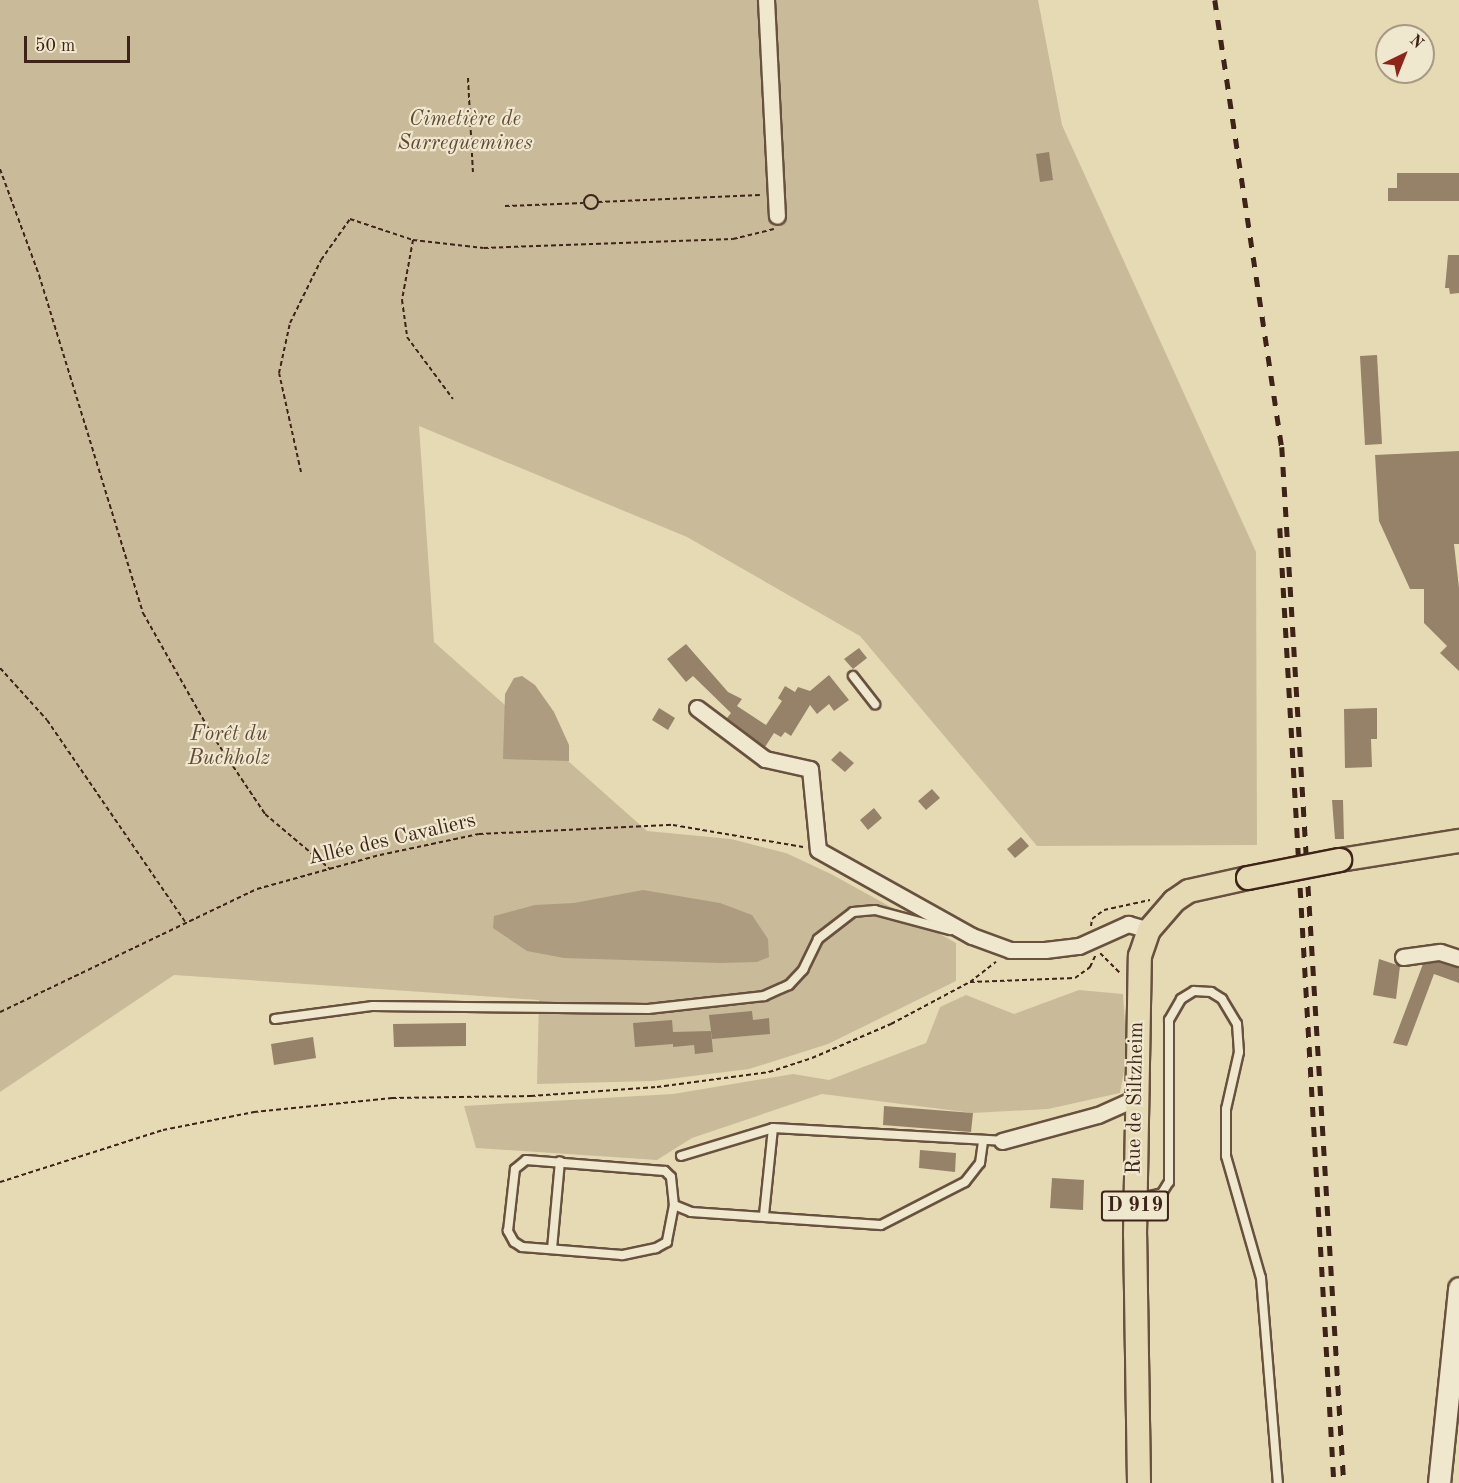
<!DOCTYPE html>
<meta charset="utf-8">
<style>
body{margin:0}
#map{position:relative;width:1459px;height:1483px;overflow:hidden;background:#e6dab4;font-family:"Old Standard TT",serif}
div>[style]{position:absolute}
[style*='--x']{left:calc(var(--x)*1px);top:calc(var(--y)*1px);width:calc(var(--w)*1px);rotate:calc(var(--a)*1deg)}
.green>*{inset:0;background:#c9bb99}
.water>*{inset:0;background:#ad9c7f}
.building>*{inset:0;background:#958269}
.path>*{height:2px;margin-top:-1px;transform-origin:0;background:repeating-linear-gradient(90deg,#3e2318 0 4.5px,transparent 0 7.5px)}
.path>.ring{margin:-1px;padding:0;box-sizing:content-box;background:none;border:2px solid #3e2318;border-radius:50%}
.roads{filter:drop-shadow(2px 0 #68513f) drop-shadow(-2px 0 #68513f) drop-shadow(0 2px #68513f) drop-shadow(0 -2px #68513f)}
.lane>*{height:8px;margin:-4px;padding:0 4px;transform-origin:4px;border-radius:4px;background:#efe7ce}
.street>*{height:15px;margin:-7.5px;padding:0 7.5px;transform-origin:7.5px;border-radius:7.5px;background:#efe7ce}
.secondary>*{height:21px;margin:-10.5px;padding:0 10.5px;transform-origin:10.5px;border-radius:10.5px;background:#efe7ce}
.primary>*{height:22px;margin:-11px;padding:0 11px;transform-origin:11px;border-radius:11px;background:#e6dab4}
.rail>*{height:4.5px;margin-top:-2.25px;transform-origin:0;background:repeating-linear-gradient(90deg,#3e2318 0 10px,transparent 0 20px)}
.bridges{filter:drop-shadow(2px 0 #3e2318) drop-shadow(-2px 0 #3e2318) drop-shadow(0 2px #3e2318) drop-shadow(0 -2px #3e2318)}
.primary-bridge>*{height:22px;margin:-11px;padding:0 11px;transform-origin:11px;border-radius:11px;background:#e6dab4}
span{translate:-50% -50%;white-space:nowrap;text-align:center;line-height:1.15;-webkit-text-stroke:4.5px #efe7ce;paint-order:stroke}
.shield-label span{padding:2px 4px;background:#efe7ce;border:2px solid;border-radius:4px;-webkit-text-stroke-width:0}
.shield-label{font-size:20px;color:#3e2318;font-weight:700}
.park-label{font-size:21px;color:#614938;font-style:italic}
.street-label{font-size:21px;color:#3e2318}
.north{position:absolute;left:1375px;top:24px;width:60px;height:60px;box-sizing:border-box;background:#efe7ce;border:2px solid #a89985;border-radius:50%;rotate:43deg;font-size:16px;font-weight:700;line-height:24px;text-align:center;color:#3e2318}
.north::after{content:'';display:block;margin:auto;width:21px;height:27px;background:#8f2418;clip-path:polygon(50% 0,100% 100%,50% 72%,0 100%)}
.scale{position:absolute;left:24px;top:36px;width:106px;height:27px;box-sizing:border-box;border:3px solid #3e2318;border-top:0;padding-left:8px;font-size:18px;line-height:21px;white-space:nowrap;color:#3e2318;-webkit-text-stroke:4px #efe7ce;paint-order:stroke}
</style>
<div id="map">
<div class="green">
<div style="clip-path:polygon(0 0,1038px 0,1062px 125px,1256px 552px,1257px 845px,1037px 846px,860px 636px,687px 537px,419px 426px,434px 642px,647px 831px,731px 839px,786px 853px,831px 874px,956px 943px,956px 981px,828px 1044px,749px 1069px,653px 1081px,537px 1084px,539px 1000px,174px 975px,0 1092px)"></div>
<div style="clip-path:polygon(1079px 990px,1123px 994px,1127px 1055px,1120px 1093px,1048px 1109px,973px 1113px,822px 1094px,692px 1138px,657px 1160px,476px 1148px,464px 1106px,673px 1094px,793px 1074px,829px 1080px,926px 1043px,940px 1007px,966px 995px,1014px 1014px)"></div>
</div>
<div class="water">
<div style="clip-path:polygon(522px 676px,535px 685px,554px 712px,569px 745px,569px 761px,503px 759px,505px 694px,514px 678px)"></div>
<div style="clip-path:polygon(643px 890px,720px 903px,752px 915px,768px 939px,769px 957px,757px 962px,720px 963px,564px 958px,527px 951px,493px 928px,494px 916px,535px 905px,574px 903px)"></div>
</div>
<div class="building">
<div style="clip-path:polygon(1049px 152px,1053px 180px,1040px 182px,1036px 154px)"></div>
<div style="clip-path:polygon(1397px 173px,1459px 173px,1459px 201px,1388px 201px,1388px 188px,1397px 188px)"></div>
<div style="clip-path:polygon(1448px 255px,1459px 255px,1459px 293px,1450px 294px,1449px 288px,1445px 288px)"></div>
<div style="clip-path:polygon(1377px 355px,1382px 444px,1365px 445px,1360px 356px)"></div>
<div style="clip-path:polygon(1459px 451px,1459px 544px,1454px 544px,1459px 588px,1459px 671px,1440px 653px,1447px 646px,1424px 623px,1424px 589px,1410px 589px,1379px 521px,1375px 455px)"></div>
<div style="clip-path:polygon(686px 644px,728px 692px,742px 699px,737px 706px,766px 725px,782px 701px,778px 698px,785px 686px,795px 692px,798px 687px,810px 691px,829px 675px,849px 700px,834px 711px,829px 704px,817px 714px,810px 705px,791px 736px,785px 732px,781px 737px,774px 733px,765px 747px,727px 718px,731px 713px,693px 676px,686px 682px,667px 659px)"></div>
<div style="clip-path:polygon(859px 648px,867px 658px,853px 669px,844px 659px)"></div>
<div style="clip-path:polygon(659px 708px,675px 718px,668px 730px,652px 720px)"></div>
<div style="clip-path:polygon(1377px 708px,1377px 739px,1371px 739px,1372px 767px,1345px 768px,1344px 709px)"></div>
<div style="clip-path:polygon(840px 751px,854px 763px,845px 772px,831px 760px)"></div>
<div style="clip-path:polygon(932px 789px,940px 798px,926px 810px,918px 801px)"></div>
<div style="clip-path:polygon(1332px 800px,1343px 800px,1344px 839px,1335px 839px)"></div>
<div style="clip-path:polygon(874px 808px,882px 818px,868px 830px,860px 820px)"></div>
<div style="clip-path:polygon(1021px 837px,1029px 846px,1015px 858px,1007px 849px)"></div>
<div style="clip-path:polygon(1379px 959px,1400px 966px,1396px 999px,1373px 995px)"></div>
<div style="clip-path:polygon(1437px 962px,1459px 968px,1459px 983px,1434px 974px,1407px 1046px,1393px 1043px,1423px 964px)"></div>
<div style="clip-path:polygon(752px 1011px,753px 1020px,769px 1018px,770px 1034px,712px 1039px,709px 1015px)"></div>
<div style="clip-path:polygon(672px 1020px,673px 1032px,711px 1031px,713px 1052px,695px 1054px,694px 1045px,673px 1047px,673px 1044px,635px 1047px,633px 1023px)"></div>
<div style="clip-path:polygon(466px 1023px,466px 1046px,394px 1047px,393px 1024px)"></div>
<div style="clip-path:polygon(313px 1037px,316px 1058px,274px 1065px,271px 1044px)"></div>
<div style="clip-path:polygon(884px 1106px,973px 1113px,971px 1132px,883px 1125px)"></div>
<div style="clip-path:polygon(920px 1150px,956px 1153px,955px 1172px,919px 1168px)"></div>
<div style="clip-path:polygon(1052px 1178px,1084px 1180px,1083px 1210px,1050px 1208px)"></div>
</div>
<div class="path">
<div style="--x:468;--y:78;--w:95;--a:87"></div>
<div style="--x:0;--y:169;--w:113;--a:69.8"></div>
<div style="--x:39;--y:275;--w:354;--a:72.9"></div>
<div style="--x:143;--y:613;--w:140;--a:60.5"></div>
<div style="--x:212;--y:735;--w:95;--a:56.1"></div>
<div style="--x:265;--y:814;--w:84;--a:40.2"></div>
<div class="ring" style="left:584px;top:195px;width:12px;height:12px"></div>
<div style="--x:598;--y:202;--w:162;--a:-2.5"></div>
<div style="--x:505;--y:206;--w:78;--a:-2.2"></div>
<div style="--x:413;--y:240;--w:61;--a:100.4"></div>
<div style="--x:402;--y:300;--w:37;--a:82"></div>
<div style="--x:407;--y:337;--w:77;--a:53.4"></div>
<div style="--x:301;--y:472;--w:101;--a:-102.5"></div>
<div style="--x:279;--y:373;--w:51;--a:-77.6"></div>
<div style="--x:290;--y:323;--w:70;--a:-63.8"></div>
<div style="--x:321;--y:260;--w:50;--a:-54.7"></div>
<div style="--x:350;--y:219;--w:66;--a:18.4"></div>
<div style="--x:413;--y:240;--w:71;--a:6.4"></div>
<div style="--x:484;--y:248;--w:249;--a:-2.1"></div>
<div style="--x:733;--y:239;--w:42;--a:-13.7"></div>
<div style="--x:0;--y:668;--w:70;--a:47.9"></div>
<div style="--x:47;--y:720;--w:246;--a:55.6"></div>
<div style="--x:1091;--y:926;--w:7;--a:-82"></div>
<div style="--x:1092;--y:919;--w:15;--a:-37"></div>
<div style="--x:1104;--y:910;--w:47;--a:-12.3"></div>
<div style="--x:1100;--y:953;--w:30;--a:45"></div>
<div style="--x:970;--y:982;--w:105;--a:-2.2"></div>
<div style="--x:1075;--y:978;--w:19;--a:-36"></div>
<div style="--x:1090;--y:967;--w:14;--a:-65"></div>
<div style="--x:0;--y:1012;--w:285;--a:-25.6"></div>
<div style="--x:257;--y:889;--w:128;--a:-15.5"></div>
<div style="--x:380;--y:855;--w:101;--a:-12"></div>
<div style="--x:479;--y:834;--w:194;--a:-2.7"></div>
<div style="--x:673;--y:825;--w:132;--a:9.6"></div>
<div style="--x:0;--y:1182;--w:171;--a:-17.7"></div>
<div style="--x:163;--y:1130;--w:93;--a:-11.2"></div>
<div style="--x:254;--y:1112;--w:139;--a:-5.8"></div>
<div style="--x:392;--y:1098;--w:139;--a:-0.8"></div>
<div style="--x:531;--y:1096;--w:126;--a:-4.1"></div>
<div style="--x:657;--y:1087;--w:113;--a:-7.6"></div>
<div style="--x:769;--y:1072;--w:45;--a:-18"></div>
<div style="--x:812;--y:1058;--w:86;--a:-23.3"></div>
<div style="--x:891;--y:1024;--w:89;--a:-28"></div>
<div style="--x:970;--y:982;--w:33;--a:-38"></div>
</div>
<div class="roads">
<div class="lane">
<div style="--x:853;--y:676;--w:36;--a:52"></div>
<div style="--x:275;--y:1019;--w:99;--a:-7.6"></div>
<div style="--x:373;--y:1006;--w:275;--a:0.6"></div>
<div style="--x:648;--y:1009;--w:117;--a:-6.4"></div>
<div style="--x:764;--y:996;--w:27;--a:-24"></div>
<div style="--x:789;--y:985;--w:21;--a:-47"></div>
<div style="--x:803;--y:970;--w:34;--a:-64"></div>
<div style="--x:818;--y:939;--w:44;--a:-37.6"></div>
<div style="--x:853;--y:912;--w:22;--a:-5"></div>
<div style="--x:875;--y:910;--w:78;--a:14.9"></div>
<div style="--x:681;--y:1156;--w:96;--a:-16.9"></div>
<div style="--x:773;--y:1128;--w:229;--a:3.2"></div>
<div style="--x:526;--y:1160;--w:139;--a:4.5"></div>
<div style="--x:665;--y:1171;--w:8;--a:45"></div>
<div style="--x:671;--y:1177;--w:28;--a:84"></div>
<div style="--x:674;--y:1205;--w:38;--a:101"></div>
<div style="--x:667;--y:1242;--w:13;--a:151"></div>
<div style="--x:656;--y:1248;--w:35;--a:168"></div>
<div style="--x:622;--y:1255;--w:100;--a:-175.4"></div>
<div style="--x:522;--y:1247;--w:9;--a:-148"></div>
<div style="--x:514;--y:1242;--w:13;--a:-119"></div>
<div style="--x:508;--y:1231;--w:62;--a:-83.6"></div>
<div style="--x:515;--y:1169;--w:14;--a:-39"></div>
<div style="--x:1137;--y:1199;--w:26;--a:-13"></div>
<div style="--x:1162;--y:1193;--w:13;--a:-58"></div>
<div style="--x:1169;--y:1182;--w:162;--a:-90"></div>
<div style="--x:1169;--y:1020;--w:24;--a:-60"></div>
<div style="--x:1181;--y:999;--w:15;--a:-32"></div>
<div style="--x:1194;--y:991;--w:17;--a:3"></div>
<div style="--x:1211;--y:992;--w:13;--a:32"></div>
<div style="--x:1222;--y:999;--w:29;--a:59"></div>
<div style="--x:1237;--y:1024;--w:28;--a:86"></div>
<div style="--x:1239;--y:1052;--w:58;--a:102.8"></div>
<div style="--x:1226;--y:1109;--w:47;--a:90"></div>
<div style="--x:1226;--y:1156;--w:127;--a:74"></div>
<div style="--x:1261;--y:1278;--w:206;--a:85.3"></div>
<div style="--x:674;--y:1205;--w:18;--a:22"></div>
<div style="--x:691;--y:1212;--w:190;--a:3.9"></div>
<div style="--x:881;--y:1225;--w:94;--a:-27.1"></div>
<div style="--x:965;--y:1182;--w:24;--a:-52"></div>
<div style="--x:980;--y:1163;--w:22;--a:-82"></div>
<div style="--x:764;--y:1215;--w:87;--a:-84.1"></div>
<div style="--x:552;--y:1249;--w:88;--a:-84.8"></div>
</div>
<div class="street">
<div style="--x:766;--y:0;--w:216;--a:87.1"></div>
<div style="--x:697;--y:708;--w:85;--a:36.9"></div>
<div style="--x:765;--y:759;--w:46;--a:12.5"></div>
<div style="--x:810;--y:769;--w:81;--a:84.4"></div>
<div style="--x:818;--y:850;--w:176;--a:29.2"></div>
<div style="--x:972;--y:936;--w:40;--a:20.2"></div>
<div style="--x:1010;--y:950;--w:35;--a:0"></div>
<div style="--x:1045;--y:950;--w:34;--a:-7"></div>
<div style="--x:1079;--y:946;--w:54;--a:-24.2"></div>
<div style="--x:1128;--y:924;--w:22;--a:16"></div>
<div style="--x:1403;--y:957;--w:37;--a:-8"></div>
<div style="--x:1440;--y:952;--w:20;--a:18"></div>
<div style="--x:1002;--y:1141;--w:99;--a:-15.2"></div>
<div style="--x:1098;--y:1115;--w:42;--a:-24.1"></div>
</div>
<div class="secondary">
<div style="--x:1439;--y:1483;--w:196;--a:-84.1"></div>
</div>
<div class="primary">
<div style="--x:1340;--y:860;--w:121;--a:-9.1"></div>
<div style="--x:1139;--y:1483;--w:248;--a:-90.9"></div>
<div style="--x:1135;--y:1235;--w:279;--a:-89"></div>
<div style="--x:1140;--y:956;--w:28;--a:-71"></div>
<div style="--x:1149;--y:930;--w:38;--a:-49"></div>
<div style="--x:1174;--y:901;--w:18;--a:-34"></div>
<div style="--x:1189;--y:891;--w:60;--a:-12.4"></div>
</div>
</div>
<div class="rail">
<div style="--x:1215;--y:0;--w:452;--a:81.5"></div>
<div style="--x:1282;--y:447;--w:1038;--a:86.58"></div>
<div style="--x:1280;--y:528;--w:957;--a:86.76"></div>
</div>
<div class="bridges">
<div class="primary-bridge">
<div style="--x:1248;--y:878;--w:94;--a:-11.1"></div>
</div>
</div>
<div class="shield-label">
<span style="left:1135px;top:1206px">D 919</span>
</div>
<div class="park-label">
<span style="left:465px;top:132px">Cimetière de<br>Sarreguemines</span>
<span style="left:229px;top:747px">Forêt du<br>Buchholz</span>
</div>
<div class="street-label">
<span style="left:392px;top:840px;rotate:-13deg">Allée des Cavaliers</span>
<span style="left:1136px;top:1098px;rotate:-89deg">Rue de Siltzheim</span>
</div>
<div class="north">N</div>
<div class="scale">50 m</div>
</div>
